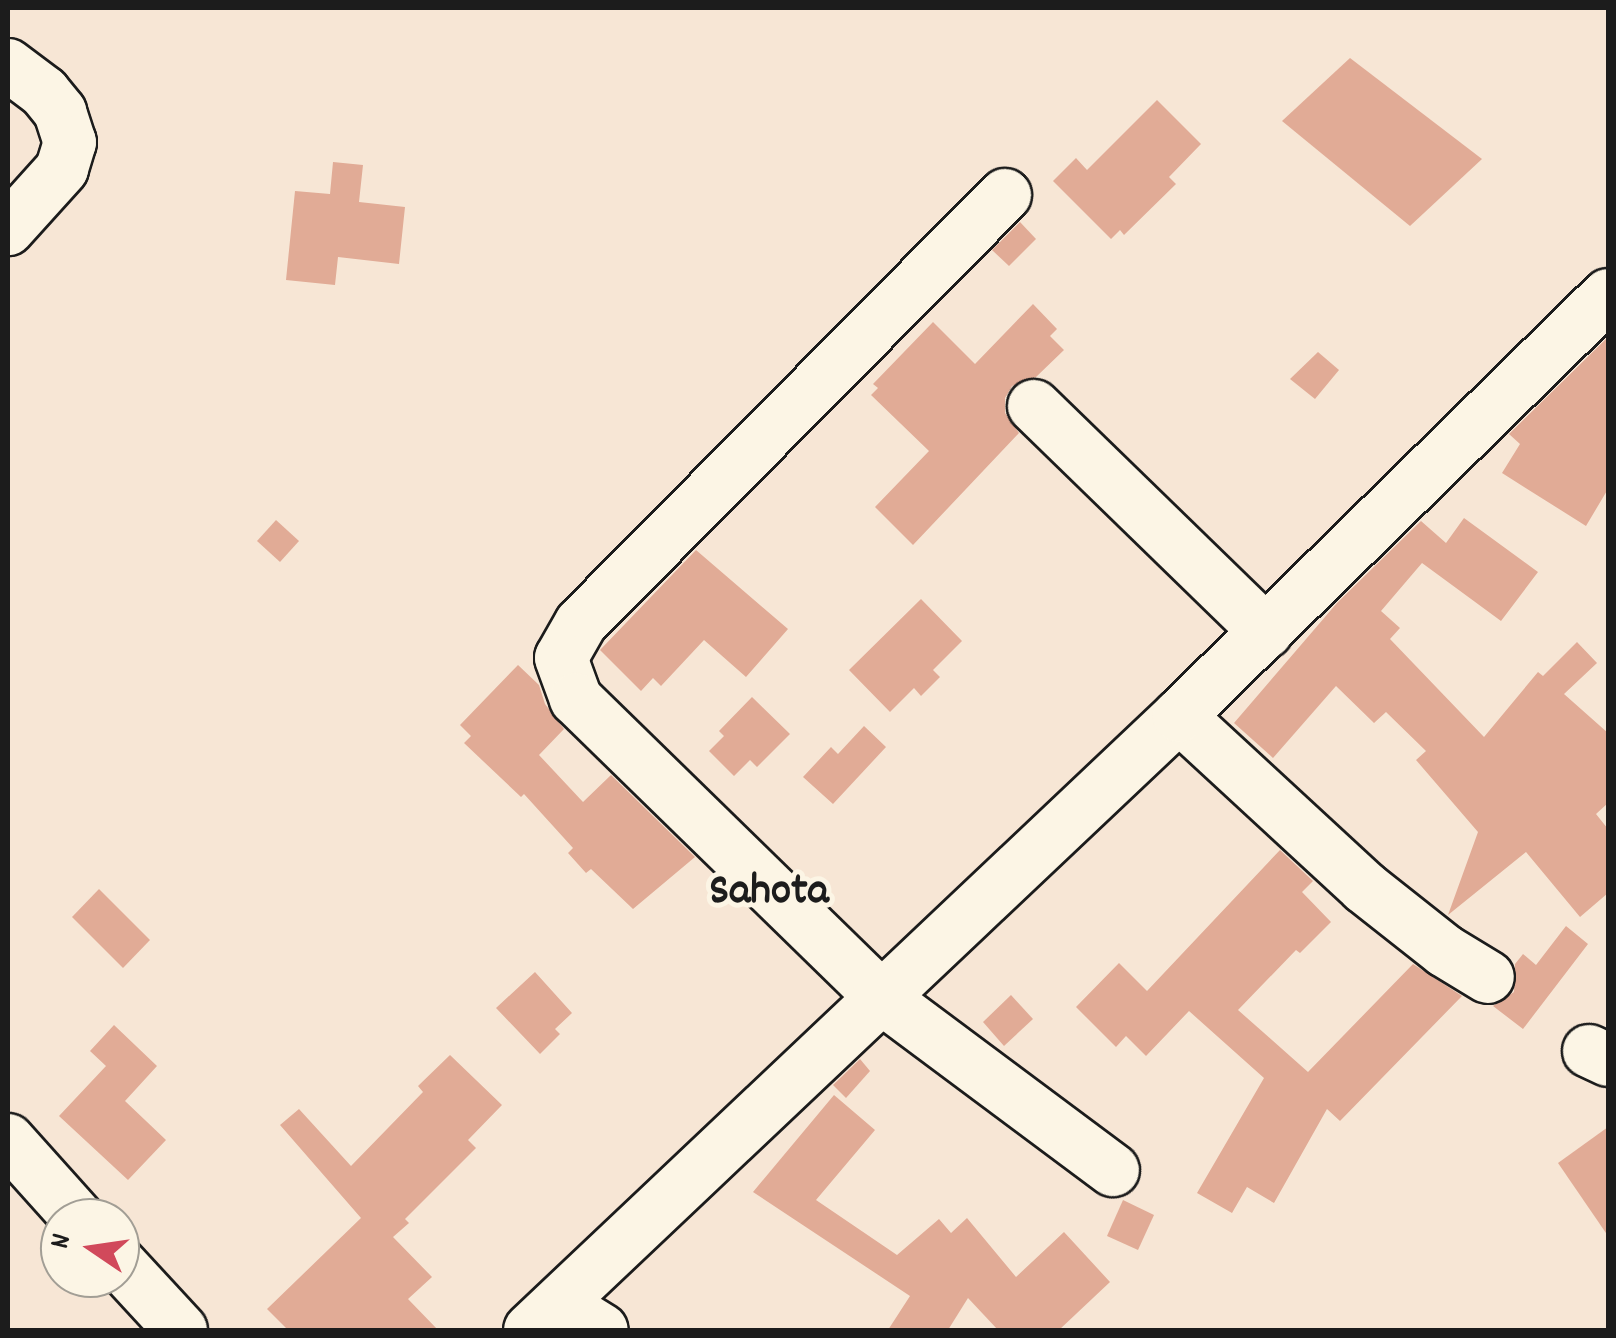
<!DOCTYPE html>
<style>
body{margin:0}
#map{position:relative;width:1616px;height:1338px;overflow:hidden;background:#f7e6d5;font-family:Dekko,sans-serif}
div>[style]{position:absolute}
[style*='--x']{left:calc(var(--x)*1px);top:calc(var(--y)*1px);width:calc(var(--w)*1px);rotate:calc(var(--a)*1deg)}
.building>*{inset:0;background:#e1ab96}
.roads{filter:drop-shadow(2px 0 #1c1c1c) drop-shadow(-2px 0 #1c1c1c) drop-shadow(0 2px #1c1c1c) drop-shadow(0 -2px #1c1c1c)}
.minor>*{height:52px;margin:-26px;padding:0 26px;transform-origin:26px;border-radius:26px;background:#fcf5e5}
span{translate:-50% -50%;white-space:nowrap;text-align:center;line-height:1.15;-webkit-text-stroke:10px #fcf5e5;paint-order:stroke}
.quarter-label{font-size:45px;color:#1c1c1c;font-weight:700}
.frame{position:absolute;inset:0;border:10px solid #1c1c1c;pointer-events:none}
.north{position:absolute;left:40px;top:1198px;width:100px;height:100px;box-sizing:border-box;background:#fcf5e5;border:2px solid #a29e95;border-radius:50%;rotate:283deg;font-size:28px;font-weight:700;line-height:40px;text-align:center;color:#1c1c1c}
.north::after{content:'';display:block;margin:auto;width:35px;height:45px;background:#d1495b;clip-path:polygon(50% 0,100% 100%,50% 72%,0 100%)}
</style>
<div id="map">
<div class="building">
<div style="clip-path:polygon(1350px 58px,1482px 159px,1410px 226px,1282px 121px)"></div>
<div style="clip-path:polygon(1157px 100px,1201px 144px,1169px 177px,1176px 184px,1124px 235px,1120px 230px,1111px 239px,1053px 181px,1076px 158px,1087px 170px)"></div>
<div style="clip-path:polygon(333px 162px,363px 165px,359px 202px,405px 207px,399px 264px,338px 257px,335px 285px,286px 280px,295px 191px,330px 194px)"></div>
<div style="clip-path:polygon(1020px 222px,1036px 239px,1009px 266px,992px 250px)"></div>
<div style="clip-path:polygon(1033px 304px,1057px 329px,1050px 336px,1064px 350px,1036px 377px,1012px 386px,1005px 398px,1005px 413px,1019px 433px,913px 545px,875px 507px,929px 451px,871px 395px,878px 388px,873px 384px,933px 322px,975px 364px)"></div>
<div style="clip-path:polygon(1608px 337px,1608px 489px,1586px 526px,1502px 473px,1520px 444px,1509px 434px)"></div>
<div style="clip-path:polygon(1318px 352px,1339px 370px,1315px 399px,1290px 379px)"></div>
<div style="clip-path:polygon(1464px 518px,1538px 572px,1501px 621px,1422px 563px,1381px 611px,1400px 628px,1390px 639px,1484px 737px,1538px 672px,1543px 676px,1577px 642px,1597px 663px,1564px 694px,1608px 733px,1608px 803px,1596px 814px,1608px 829px,1608px 893px,1580px 917px,1526px 852px,1448px 915px,1478px 832px,1416px 760px,1426px 751px,1386px 712px,1374px 723px,1336px 686px,1273px 758px,1234px 723px,1337px 603px,1421px 521px,1446px 543px)"></div>
<div style="clip-path:polygon(276px 520px,299px 541px,280px 562px,257px 541px)"></div>
<div style="clip-path:polygon(696px 550px,788px 629px,746px 677px,704px 640px,661px 686px,653px 678px,641px 691px,600px 650px)"></div>
<div style="clip-path:polygon(921px 599px,962px 641px,933px 670px,940px 677px,921px 696px,914px 688px,890px 712px,849px 670px)"></div>
<div style="clip-path:polygon(518px 665px,539px 685px,545px 704px,564px 729px,539px 755px,583px 802px,611px 775px,695px 857px,633px 909px,591px 869px,586px 873px,568px 853px,573px 848px,524px 794px,521px 797px,464px 743px,471px 736px,460px 725px)"></div>
<div style="clip-path:polygon(752px 697px,790px 734px,757px 767px,750px 760px,734px 776px,709px 751px,724px 736px,719px 731px)"></div>
<div style="clip-path:polygon(864px 726px,886px 747px,833px 804px,803px 777px,831px 747px,838px 754px)"></div>
<div style="clip-path:polygon(1280px 850px,1313px 881px,1302px 892px,1331px 922px,1300px 953px,1296px 950px,1238px 1010px,1308px 1072px,1413px 964px,1462px 996px,1340px 1121px,1327px 1109px,1274px 1203px,1247px 1187px,1232px 1213px,1197px 1193px,1264px 1078px,1189px 1011px,1146px 1056px,1126px 1036px,1116px 1047px,1076px 1007px,1119px 963px,1147px 991px)"></div>
<div style="clip-path:polygon(99px 889px,150px 940px,123px 968px,72px 917px)"></div>
<div style="clip-path:polygon(1566px 926px,1588px 944px,1523px 1029px,1493px 1006px,1514px 992px,1515px 964px,1523px 954px,1536px 965px)"></div>
<div style="clip-path:polygon(535px 972px,572px 1013px,555px 1029px,560px 1034px,540px 1054px,496px 1008px)"></div>
<div style="clip-path:polygon(1011px 995px,1033px 1019px,1004px 1046px,983px 1022px)"></div>
<div style="clip-path:polygon(114px 1025px,157px 1066px,125px 1101px,166px 1140px,128px 1180px,59px 1116px,106px 1066px,90px 1051px)"></div>
<div style="clip-path:polygon(450px 1055px,502px 1105px,468px 1140px,476px 1148px,405px 1219px,409px 1223px,393px 1237px,432px 1277px,408px 1299px,438px 1330px,288px 1330px,267px 1309px,361px 1218px,280px 1125px,299px 1109px,351px 1166px,423px 1092px,418px 1086px)"></div>
<div style="clip-path:polygon(860px 1059px,870px 1071px,846px 1098px,833px 1085px)"></div>
<div style="clip-path:polygon(834px 1095px,875px 1130px,816px 1200px,897px 1255px,939px 1219px,951px 1233px,967px 1218px,1016px 1277px,1064px 1232px,1110px 1282px,1059px 1330px,998px 1330px,968px 1298px,948px 1330px,888px 1330px,910px 1296px,753px 1192px)"></div>
<div style="clip-path:polygon(1608px 1127px,1608px 1236px,1558px 1163px)"></div>
<div style="clip-path:polygon(1123px 1200px,1154px 1215px,1138px 1250px,1107px 1236px)"></div>
</div>
<div class="roads">
<div class="minor">
<div style="--x:8;--y:65;--w:45;--a:36.9"></div>
<div style="--x:44;--y:92;--w:26;--a:51"></div>
<div style="--x:60;--y:112;--w:32;--a:72"></div>
<div style="--x:70;--y:142;--w:28;--a:107"></div>
<div style="--x:62;--y:169;--w:81;--a:132"></div>
<div style="--x:1005;--y:195;--w:602;--a:134.73"></div>
<div style="--x:581;--y:623;--w:40;--a:119.7"></div>
<div style="--x:561;--y:658;--w:44;--a:69.9"></div>
<div style="--x:576;--y:699;--w:428;--a:44.3"></div>
<div style="--x:882;--y:998;--w:288;--a:36.7"></div>
<div style="--x:1034;--y:406;--w:324;--a:44.2"></div>
<div style="--x:1179;--y:716;--w:252;--a:42.7"></div>
<div style="--x:1364;--y:887;--w:103;--a:38.3"></div>
<div style="--x:1445;--y:951;--w:50;--a:31.2"></div>
<div style="--x:1589;--y:1051;--w:21;--a:25"></div>
<div style="--x:8;--y:1140;--w:105;--a:48.1"></div>
<div style="--x:120;--y:1264;--w:90;--a:47.3"></div>
<div style="--x:560;--y:1304;--w:49;--a:31.8"></div>
<div style="--x:530;--y:1330;--w:893;--a:-43.41"></div>
<div style="--x:1179;--y:716;--w:601;--a:-44.46"></div>
</div>
</div>
<div class="quarter-label">
<span style="left:769px;top:894px">Sahota</span>
</div>
<div class="frame"></div>
<div class="north">N</div>
</div>
